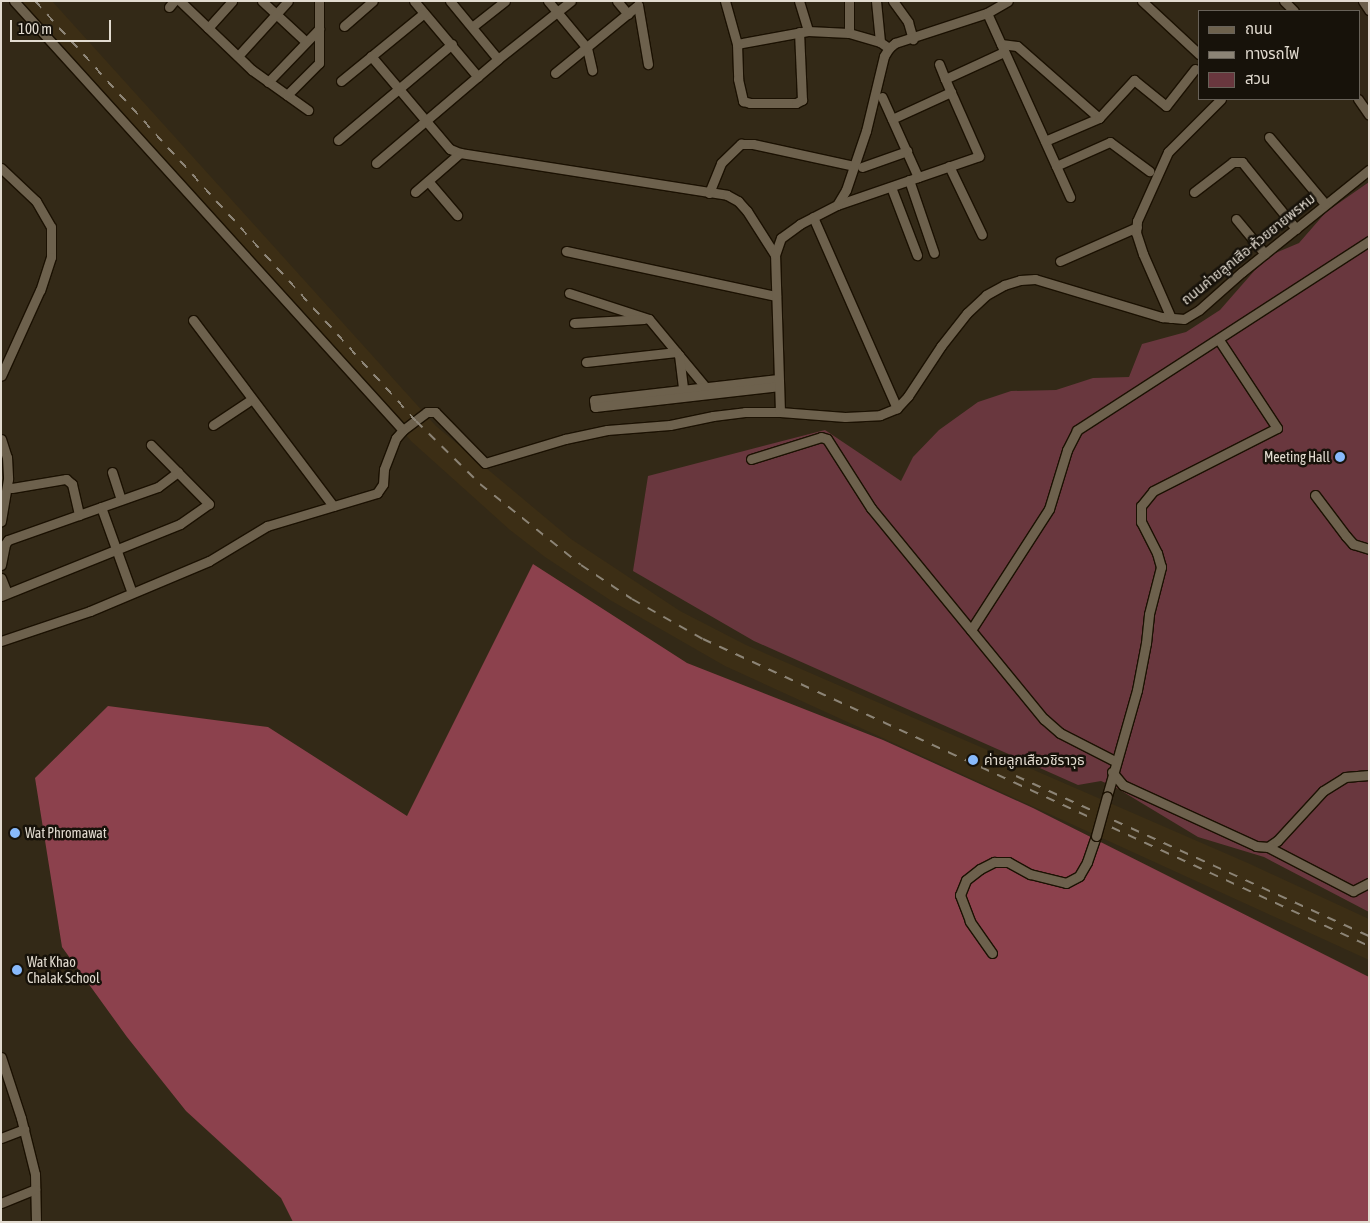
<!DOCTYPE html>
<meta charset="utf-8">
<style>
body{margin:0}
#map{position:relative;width:1370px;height:1223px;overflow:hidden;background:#332917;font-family:"Asap Condensed","Noto Sans Thai",sans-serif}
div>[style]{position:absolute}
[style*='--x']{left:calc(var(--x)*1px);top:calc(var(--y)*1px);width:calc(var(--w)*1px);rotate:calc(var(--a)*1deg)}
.built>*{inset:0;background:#3c2e15}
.green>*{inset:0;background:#69373e}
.forest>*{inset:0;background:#8c414d}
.roads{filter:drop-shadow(1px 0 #1b1102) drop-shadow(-1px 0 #1b1102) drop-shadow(0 1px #1b1102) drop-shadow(0 -1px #1b1102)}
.minor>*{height:9px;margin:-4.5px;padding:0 4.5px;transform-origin:4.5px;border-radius:4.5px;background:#6d614d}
.rail>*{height:2px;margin-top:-1px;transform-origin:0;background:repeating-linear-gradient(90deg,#8c8476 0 9px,transparent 0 18px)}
.bridges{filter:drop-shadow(1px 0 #1b1102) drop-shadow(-1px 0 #1b1102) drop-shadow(0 1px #1b1102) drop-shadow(0 -1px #1b1102)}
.minor-bridge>*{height:9px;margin:-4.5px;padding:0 4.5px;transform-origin:4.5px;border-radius:4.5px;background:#6d614d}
.dots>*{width:14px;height:14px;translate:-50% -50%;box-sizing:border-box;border:2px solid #17120a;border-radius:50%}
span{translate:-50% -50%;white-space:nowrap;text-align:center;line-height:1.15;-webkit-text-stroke:5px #17120a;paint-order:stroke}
.street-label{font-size:14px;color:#e2dbd0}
.poi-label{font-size:14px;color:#e2dbd0}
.right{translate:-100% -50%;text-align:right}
.left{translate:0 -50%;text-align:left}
.frame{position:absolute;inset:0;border:2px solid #e2dbd0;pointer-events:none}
.legend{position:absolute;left:1198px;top:10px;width:162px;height:90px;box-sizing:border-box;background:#17120a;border:1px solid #686259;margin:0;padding:6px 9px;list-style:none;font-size:15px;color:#e2dbd0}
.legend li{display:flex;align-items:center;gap:10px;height:25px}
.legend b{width:25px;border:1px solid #686259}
.scale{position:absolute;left:10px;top:20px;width:101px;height:22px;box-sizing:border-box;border:2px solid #e2dbd0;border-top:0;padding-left:6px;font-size:15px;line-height:18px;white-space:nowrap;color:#e2dbd0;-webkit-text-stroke:4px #17120a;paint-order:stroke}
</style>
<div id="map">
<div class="built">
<div style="clip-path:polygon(18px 1px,52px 1px,436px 426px,571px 539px,680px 611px,746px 645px,1250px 864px,1369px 919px,1369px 960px,725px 666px,610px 600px,545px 557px,510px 530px,411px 441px,278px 286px)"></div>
</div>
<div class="green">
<div style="clip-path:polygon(1369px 182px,1369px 912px,1264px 857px,1198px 837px,1115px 787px,1101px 781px,1078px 785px,754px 641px,633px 571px,648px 476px,825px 430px,901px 481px,913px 457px,939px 430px,978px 402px,1011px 391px,1056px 390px,1093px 378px,1129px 377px,1142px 344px,1186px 332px,1220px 310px,1255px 270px,1273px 254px,1299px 243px,1326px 212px)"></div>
</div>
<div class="forest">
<div style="clip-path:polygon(533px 564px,687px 663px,883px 740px,1033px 808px,1369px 977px,1369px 1222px,293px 1222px,281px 1198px,186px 1111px,127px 1037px,62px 947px,35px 778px,108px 706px,268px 727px,407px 816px)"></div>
</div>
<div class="roads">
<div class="minor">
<div style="--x:14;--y:1;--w:579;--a:47.8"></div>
<div style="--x:403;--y:430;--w:30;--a:-37"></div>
<div style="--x:427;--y:412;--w:8;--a:0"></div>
<div style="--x:435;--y:412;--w:71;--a:45.6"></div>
<div style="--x:485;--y:463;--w:84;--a:-16.7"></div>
<div style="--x:565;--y:439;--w:43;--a:-12.1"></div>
<div style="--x:607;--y:430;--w:63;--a:-4.5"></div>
<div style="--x:670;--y:425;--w:44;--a:-11.8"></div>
<div style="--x:713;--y:416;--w:32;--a:-7"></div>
<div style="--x:745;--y:412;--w:35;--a:0"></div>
<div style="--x:780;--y:412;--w:65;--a:4.4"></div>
<div style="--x:845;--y:417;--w:35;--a:-3"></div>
<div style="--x:880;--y:415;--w:18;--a:-22"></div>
<div style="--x:897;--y:408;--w:16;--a:-47"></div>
<div style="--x:908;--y:396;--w:60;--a:-56.6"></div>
<div style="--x:941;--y:346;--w:42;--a:-51.8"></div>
<div style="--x:967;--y:313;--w:26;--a:-43"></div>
<div style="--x:986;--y:295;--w:21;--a:-29"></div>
<div style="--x:1004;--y:285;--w:17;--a:-17"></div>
<div style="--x:1020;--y:280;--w:15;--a:-4"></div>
<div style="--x:1035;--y:279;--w:133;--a:16.7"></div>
<div style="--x:1162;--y:317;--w:22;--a:5"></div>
<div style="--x:1184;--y:319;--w:17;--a:-31"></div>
<div style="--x:1199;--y:310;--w:57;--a:-41.5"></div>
<div style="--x:1242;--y:272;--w:163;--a:-38.8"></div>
<div style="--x:180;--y:1;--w:100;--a:43.8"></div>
<div style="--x:252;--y:70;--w:69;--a:35.5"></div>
<div style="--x:262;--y:1;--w:59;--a:42.9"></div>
<div style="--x:414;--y:1;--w:99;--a:49.9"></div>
<div style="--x:450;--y:1;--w:75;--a:50.4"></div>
<div style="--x:548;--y:1;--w:61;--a:50.3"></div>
<div style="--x:587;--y:48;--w:23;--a:77"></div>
<div style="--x:617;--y:1;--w:17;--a:50"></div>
<div style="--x:725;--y:1;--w:45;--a:74.4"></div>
<div style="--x:737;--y:44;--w:35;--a:88"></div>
<div style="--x:738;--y:79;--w:23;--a:77"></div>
<div style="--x:743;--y:101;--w:7;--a:16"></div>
<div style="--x:750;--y:103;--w:46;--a:0"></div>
<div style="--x:796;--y:103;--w:7;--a:-27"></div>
<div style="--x:802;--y:100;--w:68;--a:-92.5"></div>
<div style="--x:799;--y:1;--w:31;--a:73"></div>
<div style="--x:849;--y:1;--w:32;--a:90"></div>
<div style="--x:876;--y:1;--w:41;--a:84.4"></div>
<div style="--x:893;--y:1;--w:26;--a:54"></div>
<div style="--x:908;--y:22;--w:18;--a:74"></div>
<div style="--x:1142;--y:1;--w:78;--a:42.9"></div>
<div style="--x:1284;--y:1;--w:14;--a:45"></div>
<div style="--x:1363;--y:1;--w:11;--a:56"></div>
<div style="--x:638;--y:5;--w:60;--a:80.4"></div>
<div style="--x:169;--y:7;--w:8;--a:-50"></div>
<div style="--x:987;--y:13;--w:202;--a:65.7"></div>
<div style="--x:344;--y:26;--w:38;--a:-41"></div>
<div style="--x:472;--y:27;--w:42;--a:-38.2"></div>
<div style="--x:208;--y:28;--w:36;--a:-48"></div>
<div style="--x:737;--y:44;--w:72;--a:-10.4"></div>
<div style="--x:808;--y:31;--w:41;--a:2.8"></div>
<div style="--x:849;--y:33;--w:32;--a:16"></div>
<div style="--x:880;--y:42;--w:11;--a:34"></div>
<div style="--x:1001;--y:44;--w:16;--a:7"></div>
<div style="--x:1017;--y:46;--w:109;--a:41.3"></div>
<div style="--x:238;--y:56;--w:74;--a:-47.7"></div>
<div style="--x:371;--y:56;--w:122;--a:49.7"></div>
<div style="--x:450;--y:149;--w:11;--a:22"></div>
<div style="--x:460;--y:153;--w:270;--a:8.9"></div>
<div style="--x:727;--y:195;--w:13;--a:29"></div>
<div style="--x:738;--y:201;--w:13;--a:48"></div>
<div style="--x:747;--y:211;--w:52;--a:57.5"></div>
<div style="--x:939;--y:64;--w:16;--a:68"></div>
<div style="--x:945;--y:79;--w:65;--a:-24.6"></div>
<div style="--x:555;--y:73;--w:107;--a:-39.3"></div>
<div style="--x:341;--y:81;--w:107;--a:-39.3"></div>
<div style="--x:268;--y:82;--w:74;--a:-46.1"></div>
<div style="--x:287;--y:95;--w:45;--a:-45"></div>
<div style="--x:319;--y:63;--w:62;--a:-90"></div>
<div style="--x:882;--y:97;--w:88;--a:65.8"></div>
<div style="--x:1358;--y:99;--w:19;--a:55"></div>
<div style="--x:892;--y:119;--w:65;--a:-24.6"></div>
<div style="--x:1269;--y:137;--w:87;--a:50.1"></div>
<div style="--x:338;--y:140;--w:149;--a:-40.1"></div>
<div style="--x:1045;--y:141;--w:59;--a:-23.1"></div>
<div style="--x:1099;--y:118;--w:52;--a:-47.4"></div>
<div style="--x:1134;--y:80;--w:41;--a:39.1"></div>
<div style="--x:1166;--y:106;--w:47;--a:-51.9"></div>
<div style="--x:376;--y:163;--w:160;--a:-40.4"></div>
<div style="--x:498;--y:59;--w:93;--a:-38.5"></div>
<div style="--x:949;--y:166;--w:76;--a:64.4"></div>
<div style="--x:1056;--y:166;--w:59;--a:-24"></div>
<div style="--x:1110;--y:142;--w:49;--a:36.6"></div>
<div style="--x:862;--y:167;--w:48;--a:-19.6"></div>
<div style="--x:1;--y:168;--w:48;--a:43.3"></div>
<div style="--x:36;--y:201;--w:30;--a:60"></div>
<div style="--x:51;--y:227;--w:30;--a:90"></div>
<div style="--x:51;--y:257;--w:35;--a:108"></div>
<div style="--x:40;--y:290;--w:94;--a:114.4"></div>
<div style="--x:909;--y:180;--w:77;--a:71.1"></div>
<div style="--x:428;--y:181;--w:45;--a:49.5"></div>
<div style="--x:891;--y:187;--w:73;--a:69.1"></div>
<div style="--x:415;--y:192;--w:60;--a:-40.9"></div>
<div style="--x:1194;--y:192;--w:49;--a:-37.6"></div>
<div style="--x:1233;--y:162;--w:9;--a:0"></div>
<div style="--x:1242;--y:162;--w:86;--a:51.1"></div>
<div style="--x:709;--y:193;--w:32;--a:-68"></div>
<div style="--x:721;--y:163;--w:28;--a:-44"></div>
<div style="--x:741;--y:144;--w:12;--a:0"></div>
<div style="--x:753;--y:144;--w:103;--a:12.3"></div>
<div style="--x:837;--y:205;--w:150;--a:-19"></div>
<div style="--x:979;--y:156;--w:84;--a:-113.8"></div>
<div style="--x:813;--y:217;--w:209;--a:66.3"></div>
<div style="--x:1236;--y:219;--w:45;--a:50.4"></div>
<div style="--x:566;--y:251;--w:215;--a:12.1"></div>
<div style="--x:1060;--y:261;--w:84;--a:-23.8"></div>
<div style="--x:569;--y:293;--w:84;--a:18"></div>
<div style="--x:649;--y:319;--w:92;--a:50.3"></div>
<div style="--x:1171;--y:318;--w:70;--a:-113.6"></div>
<div style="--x:1143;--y:254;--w:22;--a:-108"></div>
<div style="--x:1136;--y:233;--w:12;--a:-85"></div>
<div style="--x:1137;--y:221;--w:76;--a:-65.8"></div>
<div style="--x:1168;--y:152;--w:75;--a:-45"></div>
<div style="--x:193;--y:320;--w:233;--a:53"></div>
<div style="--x:574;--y:323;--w:70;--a:-3.3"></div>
<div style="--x:679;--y:355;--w:39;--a:83"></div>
<div style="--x:586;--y:362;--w:91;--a:-6.3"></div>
<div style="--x:778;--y:379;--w:185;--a:173.5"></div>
<div style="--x:594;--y:400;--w:7;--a:82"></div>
<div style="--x:595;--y:407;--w:184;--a:-6.5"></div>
<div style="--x:780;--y:412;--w:157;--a:-91.8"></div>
<div style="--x:775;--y:255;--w:18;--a:-71"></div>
<div style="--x:781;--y:238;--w:24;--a:-36"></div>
<div style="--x:800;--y:224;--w:42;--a:-27.2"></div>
<div style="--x:837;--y:205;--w:17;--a:-59"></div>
<div style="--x:846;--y:190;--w:62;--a:-71.3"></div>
<div style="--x:866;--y:131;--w:77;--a:-76.5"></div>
<div style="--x:884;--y:56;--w:9;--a:-58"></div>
<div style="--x:889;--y:48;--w:8;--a:-40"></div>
<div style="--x:895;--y:43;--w:97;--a:-18.1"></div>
<div style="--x:987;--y:13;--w:24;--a:-30"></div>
<div style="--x:213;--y:425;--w:47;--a:-33.7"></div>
<div style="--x:1;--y:439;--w:19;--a:72"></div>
<div style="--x:7;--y:457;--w:22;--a:87"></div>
<div style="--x:8;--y:479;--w:43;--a:99.5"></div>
<div style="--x:751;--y:459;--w:73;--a:-17.4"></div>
<div style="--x:821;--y:437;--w:6;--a:18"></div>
<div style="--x:827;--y:439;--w:82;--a:57.5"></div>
<div style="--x:871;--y:508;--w:273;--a:50.7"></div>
<div style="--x:1044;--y:719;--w:21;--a:41"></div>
<div style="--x:1060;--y:733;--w:62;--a:27"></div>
<div style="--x:112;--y:472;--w:29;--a:72"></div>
<div style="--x:12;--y:488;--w:55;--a:-9.5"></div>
<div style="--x:66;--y:479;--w:8;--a:40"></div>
<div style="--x:72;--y:484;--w:32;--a:77"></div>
<div style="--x:1315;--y:495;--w:51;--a:52.9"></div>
<div style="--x:1346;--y:536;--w:11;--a:49"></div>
<div style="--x:1353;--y:544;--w:17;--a:17"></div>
<div style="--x:101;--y:507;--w:91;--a:70.2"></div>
<div style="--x:1;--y:565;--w:21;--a:-79"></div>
<div style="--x:5;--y:544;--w:5;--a:-53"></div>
<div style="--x:8;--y:540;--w:159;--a:-19.5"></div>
<div style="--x:158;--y:487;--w:25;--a:-37"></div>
<div style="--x:1;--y:578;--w:16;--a:68"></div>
<div style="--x:1;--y:596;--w:193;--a:-21.9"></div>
<div style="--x:180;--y:524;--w:35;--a:-35"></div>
<div style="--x:209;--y:504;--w:83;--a:-134.5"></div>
<div style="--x:971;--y:630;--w:144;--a:-57.2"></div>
<div style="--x:1049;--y:509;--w:62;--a:-73"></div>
<div style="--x:1067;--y:450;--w:22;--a:-63"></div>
<div style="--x:1077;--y:430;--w:348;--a:-32.9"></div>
<div style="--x:1;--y:641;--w:94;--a:-18.6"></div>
<div style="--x:90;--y:611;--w:129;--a:-22.8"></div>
<div style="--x:209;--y:561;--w:68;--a:-31.1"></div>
<div style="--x:267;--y:526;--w:115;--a:-16.7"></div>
<div style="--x:377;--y:493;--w:11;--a:-56"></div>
<div style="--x:383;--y:484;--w:15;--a:-86"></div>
<div style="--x:384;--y:469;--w:33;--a:-69"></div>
<div style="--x:396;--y:438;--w:11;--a:-49"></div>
<div style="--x:1112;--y:772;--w:17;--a:50"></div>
<div style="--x:1123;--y:785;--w:146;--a:24.6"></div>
<div style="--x:1256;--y:846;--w:12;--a:5"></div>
<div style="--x:1268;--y:847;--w:11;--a:-34"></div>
<div style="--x:1277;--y:841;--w:68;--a:-47.4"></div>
<div style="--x:1323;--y:791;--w:26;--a:-32"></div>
<div style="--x:1345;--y:777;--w:24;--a:-5"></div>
<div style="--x:1107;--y:796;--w:110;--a:-74.2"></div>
<div style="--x:1137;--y:690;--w:48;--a:-79.2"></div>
<div style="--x:1146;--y:643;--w:29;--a:-84"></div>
<div style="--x:1149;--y:614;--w:49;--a:-75.7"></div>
<div style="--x:1161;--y:567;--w:15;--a:-106"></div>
<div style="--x:1157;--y:553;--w:35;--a:-117"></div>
<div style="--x:1141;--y:522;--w:16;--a:-90"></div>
<div style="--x:1141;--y:506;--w:19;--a:-51"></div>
<div style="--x:1153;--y:491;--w:139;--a:-26.9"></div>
<div style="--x:1277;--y:428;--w:105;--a:-123.4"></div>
<div style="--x:1268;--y:847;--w:96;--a:27.4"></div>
<div style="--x:1353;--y:891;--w:18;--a:-27"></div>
<div style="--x:992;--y:953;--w:39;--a:-125"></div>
<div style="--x:970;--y:921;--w:28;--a:-111"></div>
<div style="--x:960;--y:895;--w:16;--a:-68"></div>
<div style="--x:966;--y:880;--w:18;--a:-38"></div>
<div style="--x:980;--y:869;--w:16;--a:-27"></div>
<div style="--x:994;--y:862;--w:14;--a:0"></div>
<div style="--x:1008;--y:862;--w:25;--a:29"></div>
<div style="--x:1030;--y:874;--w:37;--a:14"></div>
<div style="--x:1066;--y:883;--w:15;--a:-28"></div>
<div style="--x:1079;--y:876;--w:16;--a:-60"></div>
<div style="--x:1087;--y:862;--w:28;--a:-71"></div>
<div style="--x:1;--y:1057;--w:64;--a:71.8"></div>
<div style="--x:21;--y:1118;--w:58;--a:76"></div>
<div style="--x:35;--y:1174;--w:48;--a:88.8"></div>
<div style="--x:1;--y:1138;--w:25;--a:-21"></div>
<div style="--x:1;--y:1203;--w:37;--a:-22"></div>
</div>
</div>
<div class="rail">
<div style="--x:35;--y:1;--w:567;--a:47.79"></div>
<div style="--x:416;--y:421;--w:90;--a:44.5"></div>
<div style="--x:480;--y:484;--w:129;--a:38.7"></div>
<div style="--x:581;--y:565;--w:61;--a:33.7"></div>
<div style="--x:632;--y:599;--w:81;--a:29.4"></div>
<div style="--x:703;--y:639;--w:733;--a:24.75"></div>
<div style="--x:1016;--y:776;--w:388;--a:24.4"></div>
</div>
<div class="bridges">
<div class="minor-bridge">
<div style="--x:1096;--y:836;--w:41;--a:-74.6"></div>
</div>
</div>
<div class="dots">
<div style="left:1340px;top:457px;background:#88bafc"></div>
<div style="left:973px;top:760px;background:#88bafc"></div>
<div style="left:15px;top:833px;background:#88bafc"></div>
<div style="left:17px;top:970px;background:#88bafc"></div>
</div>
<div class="street-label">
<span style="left:1248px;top:249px;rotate:-39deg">ถนนค่ายลูกเสึอ-ห้วยยายพรหม</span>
</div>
<div class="poi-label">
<span class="right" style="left:1330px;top:457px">Meeting Hall</span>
<span class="left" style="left:984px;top:760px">ค่ายลูกเสือวชิราวุธ</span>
<span class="left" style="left:25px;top:833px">Wat Phromawat</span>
<span class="left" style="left:27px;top:970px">Wat Khao<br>Chalak School</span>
</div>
<div class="frame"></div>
<ul class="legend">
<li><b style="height:6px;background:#6d614d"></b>ถนน</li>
<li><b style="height:6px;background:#8c8476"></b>ทางรถไฟ</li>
<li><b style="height:14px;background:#69373e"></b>สวน</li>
</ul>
<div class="scale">100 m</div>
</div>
